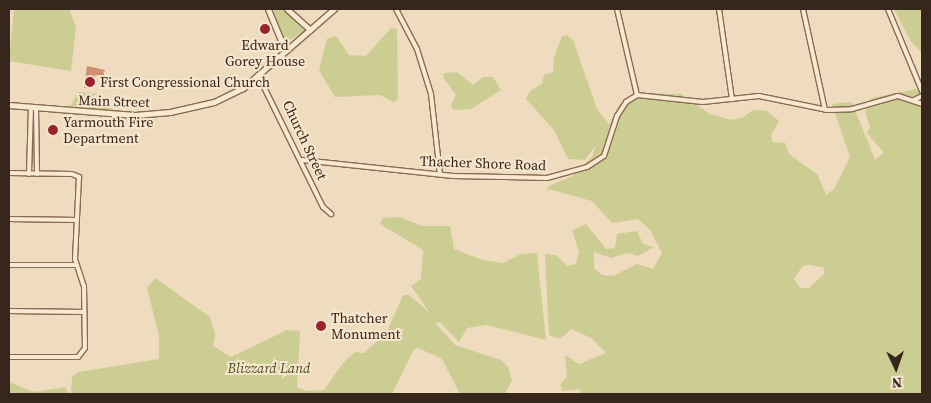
<!DOCTYPE html>
<style>
body{margin:0}
#map{position:relative;width:931px;height:403px;overflow:hidden;background:#efdbbe;font-family:"Source Serif 4",serif}
div>[style]{position:absolute}
[style*='--x']{left:calc(var(--x)*1px);top:calc(var(--y)*1px);width:calc(var(--w)*1px);rotate:calc(var(--a)*1deg)}
.green>*{inset:0;background:#cccd92}
.building>*{inset:0;background:#cf8f72}
.roads{filter:drop-shadow(1px 0 #886b56) drop-shadow(-1px 0 #886b56) drop-shadow(0 1px #886b56) drop-shadow(0 -1px #886b56)}
.street>*{height:4px;margin:-2px;padding:0 2px;transform-origin:2px;border-radius:2px;background:#fae9d1}
.secondary>*{height:5px;margin:-2.5px;padding:0 2.5px;transform-origin:2.5px;border-radius:2.5px;background:#fae9d1}
.dots>*{width:14px;height:14px;translate:-50% -50%;box-sizing:border-box;border:2px solid #f6e6cd;border-radius:50%}
span{translate:-50% -50%;white-space:nowrap;text-align:center;line-height:1.15;-webkit-text-stroke:4px #f6e6cd;paint-order:stroke}
.poi-label{font-size:14px;color:#36261b}
.left{translate:0 -50%;text-align:left}
.street-label{font-size:14px;color:#36261b}
.park-label{font-size:14px;color:#4c5421;font-style:italic}
.frame{position:absolute;inset:0;border:10px solid #36261b;pointer-events:none}
.north{position:absolute;left:871px;top:343px;width:50px;height:50px;-webkit-text-stroke:4px #f6e6cd;paint-order:stroke;rotate:177deg;font-size:14px;font-weight:700;line-height:20px;text-align:center;color:#36261b}
.north::after{content:'';display:block;margin:auto;width:18px;height:22px;background:#36261b;clip-path:polygon(50% 0,100% 100%,50% 72%,0 100%)}
</style>
<div id="map">
<div class="green">
<div style="clip-path:polygon(14px 9px,69px 9px,76px 27px,71px 71px,9px 61px)"></div>
<div style="clip-path:polygon(273px 9px,284px 9px,305px 31px,285px 43px)"></div>
<div style="clip-path:polygon(894px 9px,922px 9px,922px 53px,911px 42px)"></div>
<div style="clip-path:polygon(391px 28px,397px 29px,398px 99px,393px 102px,380px 95px,335px 97px,319px 70px,327px 39px,336px 36px,349px 55px,366px 56px)"></div>
<div style="clip-path:polygon(evenodd,567px 35px,573px 40px,597px 109px,609px 125px,619px 105px,639px 93px,681px 94px,710px 114px,731px 120px,742px 118px,753px 110px,767px 111px,779px 121px,771px 135px,773px 142px,785px 143px,789px 154px,817px 174px,826px 195px,834px 189px,850px 157px,832px 104px,852px 102px,875px 160px,884px 153px,867px 133px,870px 127px,865px 112px,871px 98px,916px 89px,922px 94px,922px 394px,581px 394px,580px 389px,562px 391px,560px 384px,567px 377px,565px 355px,579px 364px,606px 353px,591px 338px,571px 329px,560px 339px,549px 335px,545px 254px,556px 255px,567px 266px,576px 264px,579px 252px,572px 230px,586px 224px,606px 249px,615px 248px,617px 234px,637px 231px,643px 244px,654px 247px,638px 256px,627px 253px,611px 258px,594px 252px,594px 268px,602px 275px,613px 276px,637px 264px,653px 269px,662px 253px,650px 230px,638px 219px,612px 223px,592px 201px,549px 189px,545px 192px,549px 186px,573px 176px,592px 157px,596px 145px,585px 160px,568px 159px,554px 130px,526px 99px,530px 91px,542px 84px,544px 75px,553px 72px,554px 57px,562px 36px,567px 35px,808px 265px,823px 267px,825px 273px,809px 288px,800px 288px,794px 279px,802px 267px,808px 265px)"></div>
<div style="clip-path:polygon(457px 72px,473px 85px,483px 77px,493px 77px,501px 90px,471px 109px,453px 110px,451px 105px,456px 95px,443px 77px,444px 73px)"></div>
<div style="clip-path:polygon(78px 92px,100px 94px,114px 111px,70px 107px)"></div>
<div style="clip-path:polygon(399px 217px,422px 226px,450px 226px,454px 249px,482px 260px,503px 263px,521px 254px,537px 253px,546px 340px,487px 325px,467px 328px,459px 342px,440px 322px,435px 323px,455px 345px,501px 360px,508px 367px,512px 380px,505px 394px,460px 394px,442px 359px,418px 348px,414px 349px,392px 394px,71px 394px,72px 377px,78px 372px,159px 359px,159px 336px,147px 288px,155px 278px,210px 317px,215px 333px,213px 346px,231px 357px,287px 330px,300px 331px,297px 387px,306px 391px,324px 390px,344px 362px,355px 352px,364px 353px,387px 332px,403px 295px,409px 295px,430px 313px,411px 286px,421px 279px,423px 250px,380px 224px,383px 218px)"></div>
<div style="clip-path:polygon(9px 382px,34px 392px,65px 387px,69px 394px,9px 394px)"></div>
</div>
<div class="building">
<div style="clip-path:polygon(87px 66px,105px 70px,104px 76px,95px 75px,94px 88px,84px 88px)"></div>
</div>
<div class="roads">
<div class="street">
<div style="--x:396;--y:9;--w:45;--a:62.3"></div>
<div style="--x:417;--y:49;--w:47;--a:72.7"></div>
<div style="--x:431;--y:94;--w:81;--a:83.6"></div>
<div style="--x:617;--y:9;--w:88;--a:76.9"></div>
<div style="--x:719;--y:9;--w:91;--a:81.8"></div>
<div style="--x:803;--y:9;--w:103;--a:77.7"></div>
<div style="--x:888;--y:9;--w:89;--a:67.5"></div>
<div style="--x:258;--y:75;--w:147;--a:63.8"></div>
<div style="--x:323;--y:207;--w:11;--a:41"></div>
<div style="--x:914;--y:100;--w:9;--a:-27"></div>
<div style="--x:36;--y:107;--w:67;--a:89.1"></div>
<div style="--x:302;--y:160;--w:152;--a:6"></div>
<div style="--x:453;--y:176;--w:94;--a:1.2"></div>
<div style="--x:547;--y:178;--w:41;--a:-15.4"></div>
<div style="--x:587;--y:167;--w:20;--a:-33"></div>
<div style="--x:604;--y:156;--w:42;--a:-72"></div>
<div style="--x:617;--y:116;--w:17;--a:-57"></div>
<div style="--x:626;--y:102;--w:13;--a:-32"></div>
<div style="--x:637;--y:95;--w:66;--a:6.1"></div>
<div style="--x:703;--y:102;--w:56;--a:-6.1"></div>
<div style="--x:759;--y:96;--w:70;--a:11.5"></div>
<div style="--x:828;--y:110;--w:24;--a:-2"></div>
<div style="--x:852;--y:109;--w:48;--a:-15.8"></div>
<div style="--x:898;--y:96;--w:25;--a:18"></div>
<div style="--x:9;--y:173;--w:63;--a:0.9"></div>
<div style="--x:72;--y:174;--w:8;--a:23"></div>
<div style="--x:79;--y:177;--w:82;--a:92.8"></div>
<div style="--x:75;--y:259;--w:28;--a:72"></div>
<div style="--x:84;--y:286;--w:62;--a:89.1"></div>
<div style="--x:85;--y:348;--w:11;--a:128"></div>
<div style="--x:78;--y:357;--w:69;--a:180"></div>
<div style="--x:29;--y:174;--w:67;--a:-88.3"></div>
<div style="--x:9;--y:219;--w:68;--a:0.8"></div>
<div style="--x:9;--y:265;--w:67;--a:0"></div>
<div style="--x:9;--y:311;--w:75;--a:0.8"></div>
</div>
<div class="secondary">
<div style="--x:268;--y:9;--w:44;--a:67.5"></div>
<div style="--x:287;--y:9;--w:31;--a:42"></div>
<div style="--x:9;--y:105;--w:126;--a:4.5"></div>
<div style="--x:135;--y:115;--w:35;--a:-5"></div>
<div style="--x:170;--y:112;--w:45;--a:-12.8"></div>
<div style="--x:214;--y:102;--w:32;--a:-26"></div>
<div style="--x:243;--y:88;--w:121;--a:-41"></div>
</div>
</div>
<div class="dots">
<div style="left:265px;top:29px;background:#992431"></div>
<div style="left:90px;top:82px;background:#992431"></div>
<div style="left:53px;top:130px;background:#992431"></div>
<div style="left:321px;top:326px;background:#992431"></div>
</div>
<div class="poi-label">
<span style="left:265px;top:53px">Edward<br>Gorey House</span>
<span class="left" style="left:100px;top:82px">First Congressional Church</span>
<span class="left" style="left:63px;top:130px">Yarmouth Fire<br>Department</span>
<span class="left" style="left:331px;top:326px">Thatcher<br>Monument</span>
</div>
<div class="street-label">
<span style="left:114px;top:101px;rotate:2deg">Main Street</span>
<span style="left:305px;top:140px;rotate:65deg">Church Street</span>
<span style="left:483px;top:163px;rotate:2deg">Thacher Shore Road</span>
</div>
<div class="park-label">
<span style="left:269px;top:368px">Blizzard Land</span>
</div>
<div class="frame"></div>
<div class="north">N</div>
</div>
